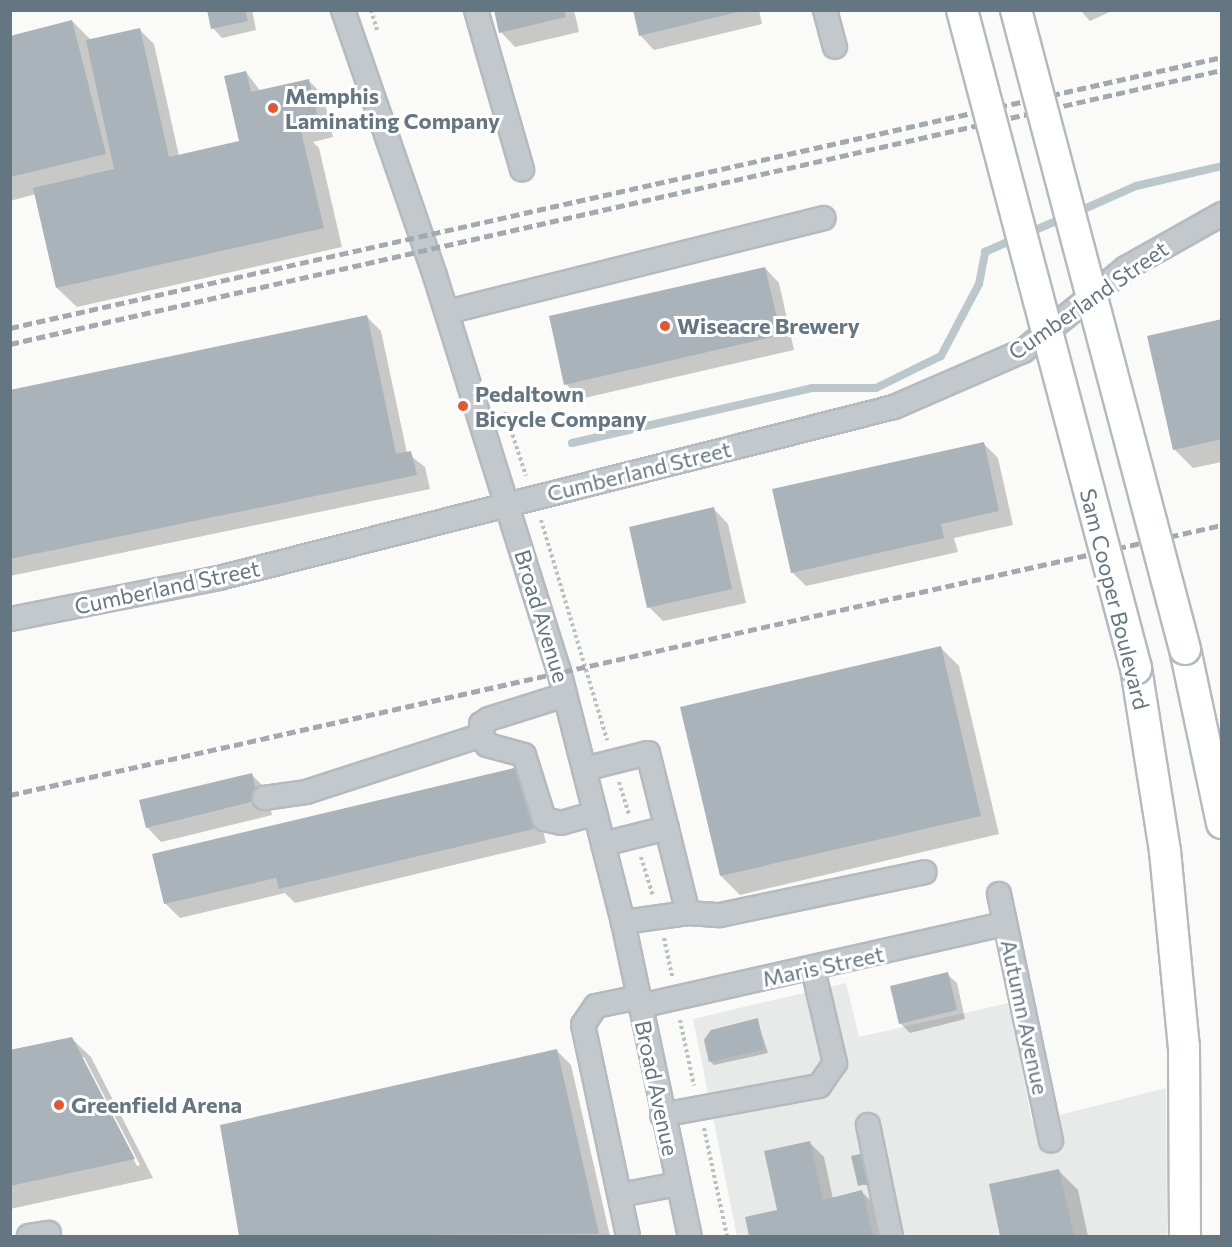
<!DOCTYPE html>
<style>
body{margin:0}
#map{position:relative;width:1232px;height:1247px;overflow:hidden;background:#fafaf8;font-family:Commissioner,sans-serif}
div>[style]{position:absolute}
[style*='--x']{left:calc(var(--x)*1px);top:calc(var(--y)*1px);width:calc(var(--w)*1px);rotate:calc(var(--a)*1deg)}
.built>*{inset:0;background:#e8e9e9}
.shadow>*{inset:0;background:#0003}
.stream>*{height:8px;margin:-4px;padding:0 4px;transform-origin:4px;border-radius:4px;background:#bbc7cb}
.building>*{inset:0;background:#aab3b9}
.path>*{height:4px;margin-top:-2px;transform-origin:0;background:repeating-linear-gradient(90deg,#bbbfc2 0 3px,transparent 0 6px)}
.roads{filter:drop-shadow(2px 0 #b5babe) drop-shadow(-2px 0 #b5babe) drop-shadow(0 2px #b5babe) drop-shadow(0 -2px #b5babe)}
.minor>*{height:22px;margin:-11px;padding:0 11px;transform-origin:11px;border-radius:11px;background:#c3c8cc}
.major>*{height:30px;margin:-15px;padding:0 15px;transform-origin:15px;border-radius:15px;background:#fff}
.rail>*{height:4.5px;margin-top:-2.25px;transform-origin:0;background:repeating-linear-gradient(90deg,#a2aab0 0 9px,transparent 0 13.5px)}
.bridges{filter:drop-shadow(2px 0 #b5babe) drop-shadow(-2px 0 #b5babe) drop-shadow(0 2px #b5babe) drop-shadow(0 -2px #b5babe)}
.major-bridge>*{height:30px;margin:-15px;padding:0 15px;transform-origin:15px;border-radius:15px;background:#fff}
.dots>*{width:16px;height:16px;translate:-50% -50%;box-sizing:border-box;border:3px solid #fff;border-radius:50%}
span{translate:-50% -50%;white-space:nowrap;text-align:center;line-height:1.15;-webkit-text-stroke:6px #fff;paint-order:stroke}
.poi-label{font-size:22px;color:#657683;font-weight:700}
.left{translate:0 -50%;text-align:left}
.street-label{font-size:22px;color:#657683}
.frame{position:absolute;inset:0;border:12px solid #657683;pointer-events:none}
</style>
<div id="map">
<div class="built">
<div style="clip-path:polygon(846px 983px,859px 1037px,1009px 1003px,1032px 1122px,1166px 1088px,1167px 1236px,902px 1236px,877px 1123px,884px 1236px,737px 1236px,693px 1019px)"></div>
</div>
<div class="shadow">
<div style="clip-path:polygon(209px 10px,252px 10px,256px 30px,222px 38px,213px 28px)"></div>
<div style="clip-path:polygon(495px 10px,574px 10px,579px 32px,515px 47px,501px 32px)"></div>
<div style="clip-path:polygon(634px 10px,759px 10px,762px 24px,654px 50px,640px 35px)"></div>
<div style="clip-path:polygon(1114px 10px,1090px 21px,1080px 10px)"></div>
<div style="clip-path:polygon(72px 21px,91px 40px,140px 30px,154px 44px,179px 156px,242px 142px,246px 72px,261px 92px,309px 81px,323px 95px,333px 137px,313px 142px,319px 148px,342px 247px,77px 307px,57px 288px,36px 194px,10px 201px,10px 37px)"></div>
<div style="clip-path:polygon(765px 268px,779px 283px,794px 350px,580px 399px,566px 384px)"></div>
<div style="clip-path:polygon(367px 317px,381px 331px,407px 453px,425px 467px,430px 489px,10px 576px,10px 391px)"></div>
<div style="clip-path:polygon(1222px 320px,1222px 462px,1193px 468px,1174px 449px)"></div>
<div style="clip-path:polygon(983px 443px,998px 458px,1013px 525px,954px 538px,958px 552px,806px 586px,792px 572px)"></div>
<div style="clip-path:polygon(714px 509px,728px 524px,746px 603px,663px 621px,649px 607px)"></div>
<div style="clip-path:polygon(940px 647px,959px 666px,999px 834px,740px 895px,721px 876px)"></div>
<div style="clip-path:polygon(251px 774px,266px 789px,272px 815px,161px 842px,147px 827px)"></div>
<div style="clip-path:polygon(532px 783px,546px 843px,295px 903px,285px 893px,180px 918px,165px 903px)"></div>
<div style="clip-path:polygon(947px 974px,957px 983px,965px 1019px,910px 1033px,900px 1023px)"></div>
<div style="clip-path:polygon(757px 1019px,768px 1053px,714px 1065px,710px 1061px)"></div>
<div style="clip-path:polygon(evenodd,71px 1038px,91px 1057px,153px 1178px,10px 1209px,10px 1050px,71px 1038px,81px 1057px,84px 1057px,140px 1165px,137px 1166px,81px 1057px)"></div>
<div style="clip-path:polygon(557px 1051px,571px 1065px,610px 1236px,241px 1236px,222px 1126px)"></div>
<div style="clip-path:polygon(810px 1143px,824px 1157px,833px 1199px,862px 1192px,876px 1206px,883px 1236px,751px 1236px,746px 1218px,779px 1211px)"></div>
<div style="clip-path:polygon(853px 1157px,880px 1185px,859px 1185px)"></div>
<div style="clip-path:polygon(1059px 1171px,1078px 1190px,1088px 1236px,1002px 1236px,991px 1185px)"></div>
</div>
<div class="stream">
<div style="--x:1075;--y:213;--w:67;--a:-23.9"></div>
<div style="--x:1136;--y:186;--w:88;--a:-13.1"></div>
<div style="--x:1028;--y:233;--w:39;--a:-23"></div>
<div style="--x:572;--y:443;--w:246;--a:-12.9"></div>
<div style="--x:812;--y:388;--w:64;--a:0"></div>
<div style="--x:876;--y:388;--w:72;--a:-26.2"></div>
<div style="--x:941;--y:356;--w:81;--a:-62.2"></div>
<div style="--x:979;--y:284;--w:33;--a:-79"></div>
<div style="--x:985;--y:252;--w:35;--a:-24"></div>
</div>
<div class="building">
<div style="clip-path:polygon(207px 10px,245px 10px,248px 21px,211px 29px)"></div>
<div style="clip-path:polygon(494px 10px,564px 10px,566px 17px,499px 33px)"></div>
<div style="clip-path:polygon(633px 10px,742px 10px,742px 11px,639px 36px)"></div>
<div style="clip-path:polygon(72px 20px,106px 154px,10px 177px,10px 36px)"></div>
<div style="clip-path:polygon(140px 28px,169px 157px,239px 141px,224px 76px,246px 71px,251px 92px,309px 79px,319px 123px,300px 127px,324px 228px,56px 288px,33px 188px,114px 169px,86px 40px)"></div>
<div style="clip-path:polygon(765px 267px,781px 335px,564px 385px,549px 316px)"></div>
<div style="clip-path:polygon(367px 315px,396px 454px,411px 451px,417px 475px,10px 559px,10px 390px)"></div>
<div style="clip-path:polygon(1222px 319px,1222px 439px,1173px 450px,1147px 336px)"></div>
<div style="clip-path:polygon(984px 442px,999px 511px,941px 524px,944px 538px,791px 573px,772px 489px)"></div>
<div style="clip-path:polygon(714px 507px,732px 589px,647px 608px,629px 527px)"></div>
<div style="clip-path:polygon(941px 646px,981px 816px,720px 876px,680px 707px)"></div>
<div style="clip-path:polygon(518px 767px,533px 829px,279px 889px,276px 878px,164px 904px,152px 854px)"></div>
<div style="clip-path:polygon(252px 773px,259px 800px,146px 828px,139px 800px)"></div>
<div style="clip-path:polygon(948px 972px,957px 1010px,899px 1024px,890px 986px)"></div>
<div style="clip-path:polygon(758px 1018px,764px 1049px,709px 1062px,704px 1040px,711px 1030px)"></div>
<div style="clip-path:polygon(72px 1037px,135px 1159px,10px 1186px,10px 1050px)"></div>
<div style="clip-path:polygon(557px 1049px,599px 1234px,239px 1236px,220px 1125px)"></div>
<div style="clip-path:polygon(810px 1141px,823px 1200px,862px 1190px,873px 1236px,749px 1236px,745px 1217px,777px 1210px,764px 1151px)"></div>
<div style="clip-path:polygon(869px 1152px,876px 1181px,858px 1186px,851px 1156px)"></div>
<div style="clip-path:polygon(1059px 1169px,1074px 1236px,1000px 1236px,989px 1184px)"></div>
</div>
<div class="path">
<div style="--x:371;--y:10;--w:21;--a:73"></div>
<div style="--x:505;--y:412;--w:67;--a:71.8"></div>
<div style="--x:541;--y:520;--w:230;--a:73.3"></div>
<div style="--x:619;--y:782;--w:34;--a:73"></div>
<div style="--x:641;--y:857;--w:41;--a:72.9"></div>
<div style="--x:664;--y:938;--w:40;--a:78"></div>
<div style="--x:680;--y:1020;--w:67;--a:78"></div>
<div style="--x:704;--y:1128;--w:110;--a:78"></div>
</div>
<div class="roads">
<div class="minor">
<div style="--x:343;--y:10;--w:281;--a:70.9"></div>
<div style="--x:435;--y:276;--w:414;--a:72.6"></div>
<div style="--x:559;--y:671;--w:259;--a:75.7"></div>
<div style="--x:623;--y:922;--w:321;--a:78"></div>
<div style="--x:476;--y:10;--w:166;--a:73.9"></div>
<div style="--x:825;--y:10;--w:38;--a:75"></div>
<div style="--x:447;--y:312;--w:388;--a:-14"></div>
<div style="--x:10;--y:619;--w:213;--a:-11.1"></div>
<div style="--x:219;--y:578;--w:696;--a:-14.22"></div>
<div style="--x:894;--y:407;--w:141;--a:-23.5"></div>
<div style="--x:1023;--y:351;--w:132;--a:-38.9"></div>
<div style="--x:1126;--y:268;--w:110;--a:-29.4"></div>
<div style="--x:565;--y:695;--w:80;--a:162.5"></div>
<div style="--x:489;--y:719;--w:9;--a:148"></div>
<div style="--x:481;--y:724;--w:11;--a:85"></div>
<div style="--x:482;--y:735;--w:11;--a:63"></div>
<div style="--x:487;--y:745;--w:38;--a:15"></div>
<div style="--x:524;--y:755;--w:67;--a:72.6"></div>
<div style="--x:544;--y:819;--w:17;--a:13"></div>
<div style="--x:561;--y:823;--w:35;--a:-16"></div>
<div style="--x:584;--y:769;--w:66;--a:-14"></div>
<div style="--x:648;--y:753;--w:165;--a:76"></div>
<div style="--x:688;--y:913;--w:66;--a:172.1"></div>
<div style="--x:264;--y:798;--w:42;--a:-8.1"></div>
<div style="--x:306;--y:792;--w:185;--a:-17.9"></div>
<div style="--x:603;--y:844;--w:66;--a:-14"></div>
<div style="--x:999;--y:894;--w:252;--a:78.1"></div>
<div style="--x:688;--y:913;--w:32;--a:4"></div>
<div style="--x:720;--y:915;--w:209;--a:-11.8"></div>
<div style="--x:640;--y:1006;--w:374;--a:-12.7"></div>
<div style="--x:662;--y:1115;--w:160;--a:-10.5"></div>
<div style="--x:819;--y:1086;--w:28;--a:-55"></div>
<div style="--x:835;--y:1063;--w:97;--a:-103.2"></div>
<div style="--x:868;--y:1125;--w:113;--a:78.3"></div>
<div style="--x:620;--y:1195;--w:59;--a:-10.7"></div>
<div style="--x:29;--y:1236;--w:20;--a:-9"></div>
<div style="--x:628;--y:1236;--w:216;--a:-102"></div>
<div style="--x:583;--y:1025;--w:23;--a:-56"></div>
<div style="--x:596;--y:1006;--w:44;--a:-11.8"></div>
</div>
<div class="major">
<div style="--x:1185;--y:649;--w:178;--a:78"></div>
<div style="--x:1136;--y:668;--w:185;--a:81"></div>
<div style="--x:1165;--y:851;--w:197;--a:84.5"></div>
<div style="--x:1184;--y:1047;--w:189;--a:89.7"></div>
</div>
</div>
<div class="rail">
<div style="--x:10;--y:328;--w:1242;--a:-12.6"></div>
<div style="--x:10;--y:344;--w:1243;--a:-12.74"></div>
<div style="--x:10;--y:795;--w:1242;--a:-12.56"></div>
</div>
<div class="bridges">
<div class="major-bridge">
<div style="--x:962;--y:10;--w:681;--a:75.19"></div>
<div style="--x:1016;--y:10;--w:661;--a:75.19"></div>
</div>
</div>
<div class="dots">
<div style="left:273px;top:108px;background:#e4572e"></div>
<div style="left:665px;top:326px;background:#e4572e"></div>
<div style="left:463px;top:406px;background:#e4572e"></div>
<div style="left:59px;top:1105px;background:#e4572e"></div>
</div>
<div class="poi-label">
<span class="left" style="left:285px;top:108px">Memphis<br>Laminating Company</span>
<span class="left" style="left:677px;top:326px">Wiseacre Brewery</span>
<span class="left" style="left:475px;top:406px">Pedaltown<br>Bicycle Company</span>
<span class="left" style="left:71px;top:1105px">Greenfield Arena</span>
</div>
<div class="street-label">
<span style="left:1088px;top:300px;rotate:-35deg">Cumberland Street</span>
<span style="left:639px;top:471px;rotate:-14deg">Cumberland Street</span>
<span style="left:167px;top:587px;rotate:-12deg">Cumberland Street</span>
<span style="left:1115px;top:599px;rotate:76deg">Sam Cooper Boulevard</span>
<span style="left:542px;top:616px;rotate:73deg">Broad Avenue</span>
<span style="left:823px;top:966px;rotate:-12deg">Maris Street</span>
<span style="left:1025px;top:1017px;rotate:78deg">Autumn Avenue</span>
<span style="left:657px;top:1088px;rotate:78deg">Broad Avenue</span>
</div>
<div class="frame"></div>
</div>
